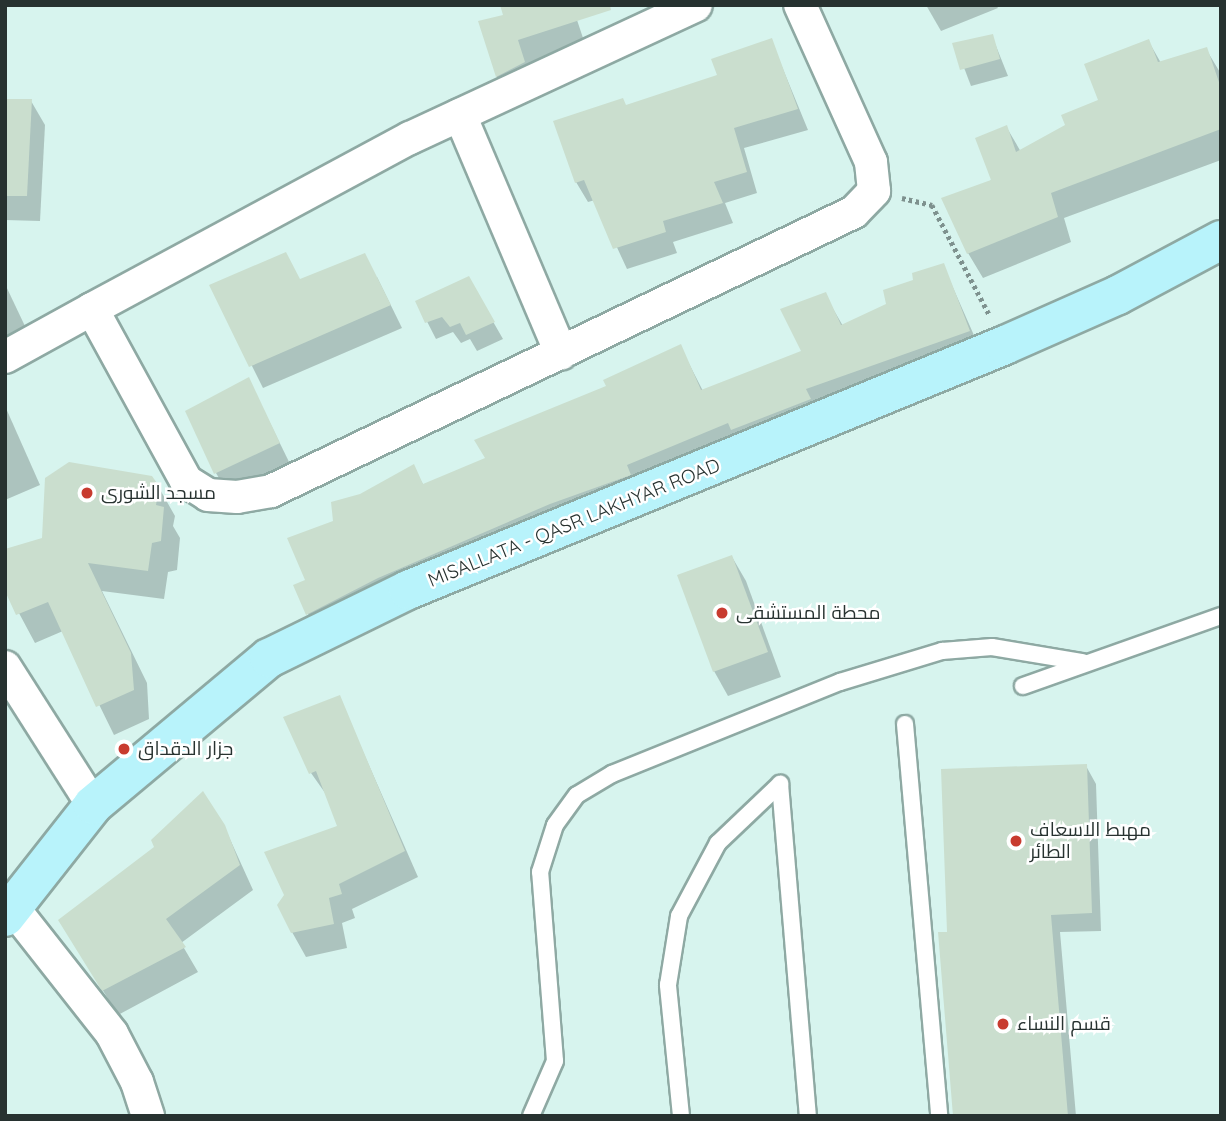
<!DOCTYPE html>
<meta charset="utf-8">
<style>
body{margin:0}
#map{position:relative;width:1226px;height:1121px;overflow:hidden;background:#d7f4ee;font-family:Quicksand,Cairo,sans-serif}
div>[style]{position:absolute}
[style*='--x']{left:calc(var(--x)*1px);top:calc(var(--y)*1px);width:calc(var(--w)*1px);rotate:calc(var(--a)*1deg)}
.shadow>*{inset:0;background:#0003}
.building>*{inset:0;background:#cadece}
.path>*{height:4.5px;margin-top:-2.25px;transform-origin:0;background:repeating-linear-gradient(90deg,#7e918e 0 3.5px,transparent 0 7px)}
.roads{filter:drop-shadow(2px 0 #8ea9a3) drop-shadow(-2px 0 #8ea9a3) drop-shadow(0 2px #8ea9a3) drop-shadow(0 -2px #8ea9a3)}
.service>*{height:16px;margin:-8px;padding:0 8px;transform-origin:8px;border-radius:8px;background:#fff}
.minor>*{height:32px;margin:-16px;padding:0 16px;transform-origin:16px;border-radius:16px;background:#fff}
.secondary>*{height:38px;margin:-19px;padding:0 19px;transform-origin:19px;border-radius:19px;background:#b8f3fb}
.dots>*{width:19px;height:19px;translate:-50% -50%;box-sizing:border-box;border:4px solid #fff;border-radius:50%}
span{translate:-50% -50%;white-space:nowrap;text-align:center;line-height:1.15;-webkit-text-stroke:5px #fff;paint-order:stroke}
.poi-label{font-size:19px;color:#273230}
.left{translate:0 -50%;text-align:left}
.street-label{font-size:19px;color:#273230}
.frame{position:absolute;inset:0;border:7px solid #273230;pointer-events:none}
</style>
<div id="map">
<div class="shadow">
<div style="clip-path:polygon(572px 5px,586px 47px,511px 101px,497px 77px,480px 22px)"></div>
<div style="clip-path:polygon(996px 5px,998px 8px,941px 31px,926px 5px)"></div>
<div style="clip-path:polygon(992px 36px,1008px 76px,971px 86px,955px 44px)"></div>
<div style="clip-path:polygon(771px 40px,808px 130px,744px 148px,757px 193px,725px 203px,733px 223px,673px 242px,677px 253px,627px 269px,595px 200px,588px 202px,576px 182px,626px 106px,719px 76px)"></div>
<div style="clip-path:polygon(1149px 42px,1161px 63px,1206px 49px,1221px 74px,1221px 160px,1064px 218px,1071px 242px,983px 278px,968px 253px,1007px 128px,1021px 152px,1067px 126px,1100px 101px)"></div>
<div style="clip-path:polygon(5px 100px,31px 101px,45px 125px,40px 221px,5px 220px)"></div>
<div style="clip-path:polygon(943px 265px,984px 358px,323px 640px,308px 614px,307px 581px,335px 522px,361px 496px,413px 467px,424px 486px,487px 459px,680px 346px,703px 391px,804px 352px,825px 295px,843px 326px,888px 305px)"></div>
<div style="clip-path:polygon(377px 277px,402px 328px,263px 388px,212px 286px)"></div>
<div style="clip-path:polygon(468px 278px,503px 339px,477px 351px,470px 339px,461px 343px,453px 332px,436px 339px,417px 302px)"></div>
<div style="clip-path:polygon(5px 284px,33px 343px,5px 355px)"></div>
<div style="clip-path:polygon(249px 380px,292px 468px,230px 497px,216px 473px)"></div>
<div style="clip-path:polygon(5px 406px,40px 485px,5px 500px)"></div>
<div style="clip-path:polygon(158px 486px,175px 516px,173px 526px,180px 538px,177px 570px,168px 572px,164px 599px,102px 591px,147px 683px,149px 719px,114px 735px,63px 631px,35px 643px,5px 587px,44px 539px)"></div>
<div style="clip-path:polygon(732px 557px,746px 581px,781px 677px,728px 696px,714px 671px)"></div>
<div style="clip-path:polygon(339px 697px,418px 877px,352px 909px,355px 918px,342px 923px,347px 948px,306px 957px,292px 932px,339px 827px,328px 797px,311px 773px)"></div>
<div style="clip-path:polygon(1086px 766px,1096px 784px,1101px 931px,1060px 932px,1076px 1116px,955px 1116px,948px 933px)"></div>
<div style="clip-path:polygon(224px 826px,253px 890px,181px 943px,198px 972px,118px 1015px,75px 945px)"></div>
</div>
<div class="building">
<div style="clip-path:polygon(500px 5px,610px 5px,611px 10px,518px 40px,525px 62px,496px 77px,478px 21px,503px 15px)"></div>
<div style="clip-path:polygon(993px 34px,1000px 59px,960px 70px,952px 43px)"></div>
<div style="clip-path:polygon(772px 38px,798px 109px,734px 128px,747px 172px,714px 182px,723px 203px,663px 221px,666px 232px,613px 249px,584px 180px,575px 183px,553px 121px,623px 98px,626px 105px,717px 75px,711px 59px)"></div>
<div style="clip-path:polygon(1149px 39px,1158px 62px,1207px 47px,1221px 88px,1221px 129px,1051px 193px,1058px 217px,967px 254px,941px 198px,991px 180px,975px 138px,1007px 125px,1016px 152px,1065px 125px,1061px 115px,1098px 100px,1084px 64px)"></div>
<div style="clip-path:polygon(5px 99px,32px 99px,27px 196px,5px 196px)"></div>
<div style="clip-path:polygon(286px 252px,300px 279px,365px 253px,391px 305px,249px 367px,209px 285px)"></div>
<div style="clip-path:polygon(944px 263px,970px 331px,806px 389px,811px 399px,731px 430px,728px 423px,627px 465px,631px 475px,550px 504px,378px 578px,306px 615px,293px 585px,305px 580px,287px 538px,333px 521px,331px 502px,360px 494px,414px 464px,423px 484px,485px 458px,474px 440px,606px 386px,603px 380px,681px 344px,701px 390px,801px 351px,780px 309px,826px 292px,841px 325px,886px 304px,883px 290px,913px 280px,912px 273px)"></div>
<div style="clip-path:polygon(469px 276px,495px 322px,466px 335px,460px 323px,450px 327px,442px 317px,425px 323px,415px 301px)"></div>
<div style="clip-path:polygon(249px 377px,280px 443px,214px 474px,185px 411px)"></div>
<div style="clip-path:polygon(69px 462px,152px 476px,159px 486px,156px 505px,164px 507px,161px 541px,152px 543px,148px 571px,88px 563px,131px 653px,134px 690px,96px 707px,48px 602px,16px 615px,5px 591px,5px 549px,42px 538px,45px 478px)"></div>
<div style="clip-path:polygon(732px 555px,768px 652px,713px 672px,677px 575px)"></div>
<div style="clip-path:polygon(340px 695px,405px 851px,339px 884px,342px 894px,329px 898px,334px 924px,291px 933px,277px 905px,284px 895px,264px 852px,337px 826px,316px 771px,309px 774px,283px 717px)"></div>
<div style="clip-path:polygon(1087px 764px,1092px 913px,1051px 915px,1068px 1116px,953px 1116px,938px 932px,947px 932px,941px 769px)"></div>
<div style="clip-path:polygon(203px 791px,225px 825px,240px 865px,166px 919px,186px 947px,102px 991px,58px 920px,154px 847px,151px 840px)"></div>
</div>
<div class="path">
<div style="--x:902;--y:198;--w:31;--a:13"></div>
<div style="--x:932;--y:205;--w:125;--a:62.4"></div>
</div>
<div class="roads">
<div class="service">
<div style="--x:1023;--y:686;--w:210;--a:-19.5"></div>
<div style="--x:905;--y:724;--w:393;--a:85"></div>
<div style="--x:780;--y:784;--w:333;--a:85.2"></div>
<div style="--x:531;--y:1116;--w:60;--a:-66.4"></div>
<div style="--x:555;--y:1061;--w:190;--a:-94.5"></div>
<div style="--x:540;--y:872;--w:49;--a:-72.3"></div>
<div style="--x:555;--y:825;--w:37;--a:-54"></div>
<div style="--x:577;--y:795;--w:41;--a:-31"></div>
<div style="--x:612;--y:774;--w:246;--a:-22"></div>
<div style="--x:840;--y:682;--w:107;--a:-16.9"></div>
<div style="--x:942;--y:651;--w:50;--a:-4.6"></div>
<div style="--x:992;--y:647;--w:92;--a:9.4"></div>
<div style="--x:681;--y:1116;--w:132;--a:-95.7"></div>
<div style="--x:668;--y:985;--w:70;--a:-80.9"></div>
<div style="--x:679;--y:916;--w:83;--a:-61.9"></div>
<div style="--x:718;--y:843;--w:86;--a:-43.6"></div>
</div>
<div class="minor">
<div style="--x:460;--y:115;--w:259;--a:67"></div>
<div style="--x:92;--y:309;--w:361;--a:-28.3"></div>
<div style="--x:410;--y:138;--w:315;--a:-24.9"></div>
<div style="--x:5;--y:357;--w:99;--a:-28.9"></div>
<div style="--x:92;--y:309;--w:196;--a:61.3"></div>
<div style="--x:186;--y:481;--w:26;--a:32"></div>
<div style="--x:208;--y:495;--w:29;--a:4"></div>
<div style="--x:237;--y:497;--w:35;--a:-10"></div>
<div style="--x:271;--y:491;--w:646;--a:-25.57"></div>
<div style="--x:854;--y:212;--w:29;--a:-46"></div>
<div style="--x:874;--y:191;--w:29;--a:-96"></div>
<div style="--x:871;--y:162;--w:172;--a:-114.3"></div>
<div style="--x:5;--y:667;--w:164;--a:57.5"></div>
<div style="--x:13;--y:908;--w:160;--a:51.8"></div>
<div style="--x:112;--y:1034;--w:54;--a:62.5"></div>
<div style="--x:137;--y:1082;--w:36;--a:72"></div>
</div>
<div class="secondary">
<div style="--x:5;--y:917;--w:142;--a:-51.8"></div>
<div style="--x:93;--y:805;--w:229;--a:-39.9"></div>
<div style="--x:269;--y:658;--w:155;--a:-26.1"></div>
<div style="--x:408;--y:590;--w:645;--a:-22.31"></div>
<div style="--x:1005;--y:345;--w:124;--a:-23.9"></div>
<div style="--x:1118;--y:295;--w:117;--a:-28.1"></div>
</div>
</div>
<div class="dots">
<div style="left:87px;top:493px;background:#c83b2f"></div>
<div style="left:722px;top:613px;background:#c83b2f"></div>
<div style="left:124px;top:749px;background:#c83b2f"></div>
<div style="left:1016px;top:841px;background:#c83b2f"></div>
<div style="left:1003px;top:1024px;background:#c83b2f"></div>
</div>
<div class="poi-label">
<span class="left" style="left:101px;top:493px">مسجد الشورى</span>
<span class="left" style="left:736px;top:613px">محطة المستشقى</span>
<span class="left" style="left:138px;top:749px">جزار الدقداق</span>
<span class="left" style="left:1030px;top:841px">مهبط الاسعاف<br>الطائر</span>
<span class="left" style="left:1017px;top:1024px">قسم النساء</span>
</div>
<div class="street-label">
<span style="left:574px;top:523px;rotate:-22deg">MISALLATA - QASR LAKHYAR ROAD</span>
</div>
<div class="frame"></div>
</div>
